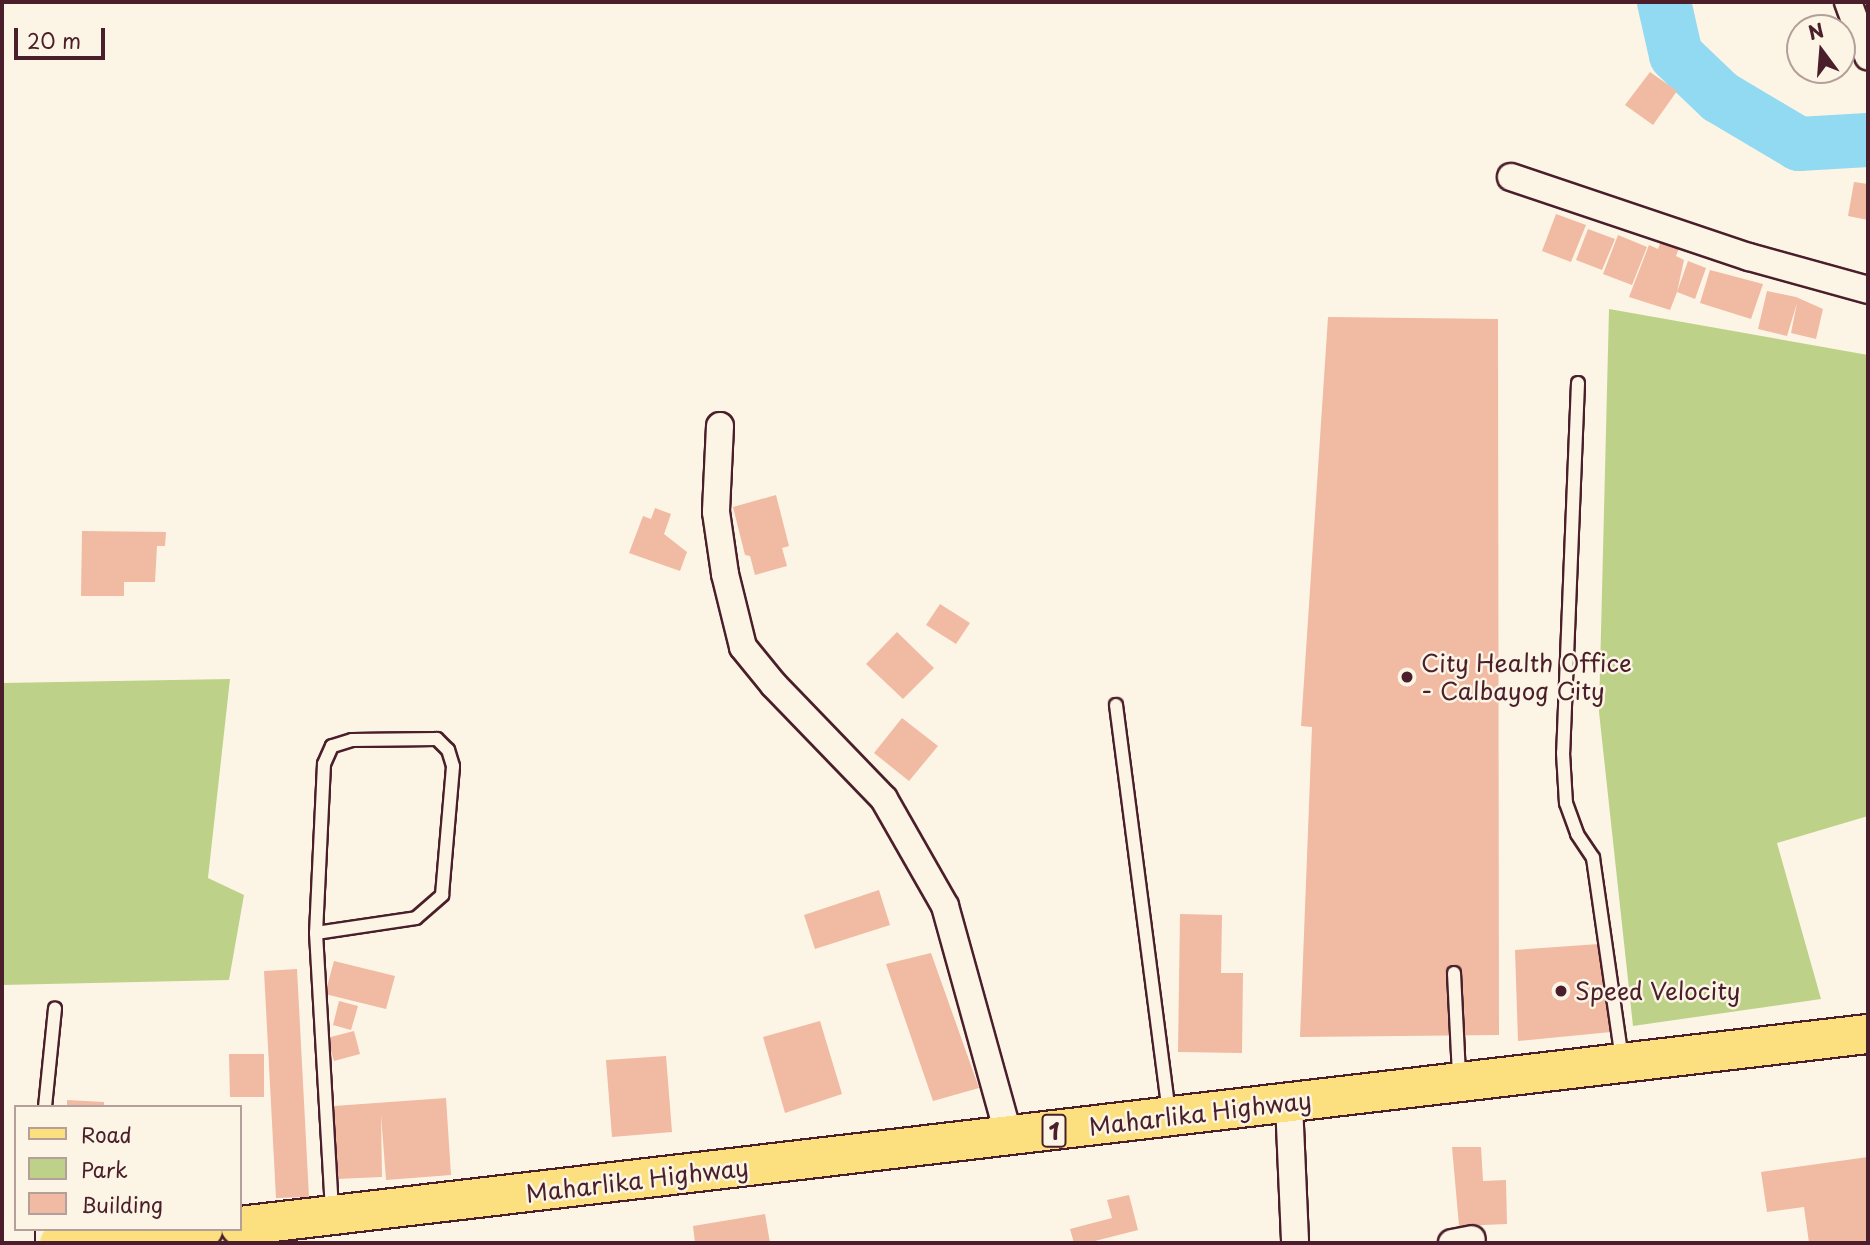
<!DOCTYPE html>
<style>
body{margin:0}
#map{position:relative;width:1870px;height:1245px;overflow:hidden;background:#fcf5e5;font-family:"Playpen Sans",sans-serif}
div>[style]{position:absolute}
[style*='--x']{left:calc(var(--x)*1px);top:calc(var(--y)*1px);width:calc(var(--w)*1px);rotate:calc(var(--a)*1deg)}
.green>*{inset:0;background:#bdd288}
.river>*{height:54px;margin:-27px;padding:0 27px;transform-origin:27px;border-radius:27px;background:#91daf2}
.building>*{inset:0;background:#f0baa3}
.roads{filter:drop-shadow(2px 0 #4a1f2b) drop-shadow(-2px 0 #4a1f2b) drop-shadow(0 2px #4a1f2b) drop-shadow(0 -2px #4a1f2b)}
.service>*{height:12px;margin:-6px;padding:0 6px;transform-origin:6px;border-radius:6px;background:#fcf5e5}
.minor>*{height:26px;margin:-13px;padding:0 13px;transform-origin:13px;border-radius:13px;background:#fcf5e5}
.primary>*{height:38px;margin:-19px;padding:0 19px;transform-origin:19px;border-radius:19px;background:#fce080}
.dots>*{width:19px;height:19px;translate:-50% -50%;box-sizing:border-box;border:4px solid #fcf5e5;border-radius:50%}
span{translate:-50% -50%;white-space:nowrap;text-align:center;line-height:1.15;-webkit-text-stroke:5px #fcf5e5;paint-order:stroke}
.shield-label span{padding:2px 5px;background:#fcf5e5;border:2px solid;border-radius:5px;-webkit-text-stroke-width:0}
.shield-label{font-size:23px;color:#4a1f2b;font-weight:700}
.poi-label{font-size:24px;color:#4a1f2b}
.left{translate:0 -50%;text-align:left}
.street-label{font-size:24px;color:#4a1f2b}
.frame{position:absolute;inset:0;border:4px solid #4a1f2b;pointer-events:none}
.legend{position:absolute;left:14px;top:1105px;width:228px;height:126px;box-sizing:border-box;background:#fcf5e5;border:2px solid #b59f9b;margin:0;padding:9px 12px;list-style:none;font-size:21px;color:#4a1f2b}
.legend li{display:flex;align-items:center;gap:14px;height:35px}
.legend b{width:35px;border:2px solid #b59f9b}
.north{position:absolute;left:1786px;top:14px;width:70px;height:70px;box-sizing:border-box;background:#fcf5e5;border:2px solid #b59f9b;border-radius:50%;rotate:344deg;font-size:19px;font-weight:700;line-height:28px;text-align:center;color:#4a1f2b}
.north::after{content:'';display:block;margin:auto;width:24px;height:32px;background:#4a1f2b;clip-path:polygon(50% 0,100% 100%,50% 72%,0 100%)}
.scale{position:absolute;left:14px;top:28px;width:91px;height:32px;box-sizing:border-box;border:4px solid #4a1f2b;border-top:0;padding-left:9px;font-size:21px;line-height:24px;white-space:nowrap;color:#4a1f2b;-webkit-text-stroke:5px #fcf5e5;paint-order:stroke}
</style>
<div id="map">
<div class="green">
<div style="clip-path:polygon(1609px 309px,1868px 355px,1868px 816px,1777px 843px,1821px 999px,1633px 1026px,1599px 712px)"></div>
<div style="clip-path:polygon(230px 679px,208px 878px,244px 895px,229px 980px,2px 985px,2px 683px)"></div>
</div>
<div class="river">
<div style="--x:1664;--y:2;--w:54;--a:77.2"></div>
<div style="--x:1676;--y:55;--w:61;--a:43.7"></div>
<div style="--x:1720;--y:97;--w:92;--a:30.7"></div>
<div style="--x:1799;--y:144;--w:69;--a:-3.3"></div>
</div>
<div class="building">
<div style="clip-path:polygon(1650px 72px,1677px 91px,1653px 125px,1625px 105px)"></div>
<div style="clip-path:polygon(1854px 182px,1868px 184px,1868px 220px,1848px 216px)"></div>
<div style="clip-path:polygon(1556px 214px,1586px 225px,1571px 262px,1542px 251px)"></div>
<div style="clip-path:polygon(1588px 229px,1615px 239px,1602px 270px,1576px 260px)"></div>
<div style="clip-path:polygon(1618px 235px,1647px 247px,1632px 285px,1603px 274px)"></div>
<div style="clip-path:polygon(1661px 241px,1679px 248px,1676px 256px,1684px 260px,1677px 292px,1688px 261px,1706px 268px,1695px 299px,1677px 292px,1670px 310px,1629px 297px,1649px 245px,1658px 249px)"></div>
<div style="clip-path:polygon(1710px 270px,1763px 284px,1751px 319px,1700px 303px)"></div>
<div style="clip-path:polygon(1767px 291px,1796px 297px,1823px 309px,1816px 339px,1791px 333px,1797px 303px,1787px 336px,1758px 329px)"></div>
<div style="clip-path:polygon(1328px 317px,1498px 319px,1499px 1035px,1300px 1037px,1312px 727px,1301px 726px)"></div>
<div style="clip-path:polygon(776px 495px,789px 546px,782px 548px,787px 566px,755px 575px,750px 556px,745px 555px,733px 507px)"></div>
<div style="clip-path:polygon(655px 508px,671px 514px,664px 534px,687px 552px,680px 571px,629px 553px,643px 516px,651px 519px)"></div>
<div style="clip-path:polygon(82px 531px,166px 532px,165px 546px,157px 546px,155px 582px,124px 582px,124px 596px,81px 596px)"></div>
<div style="clip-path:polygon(940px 604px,970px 623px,956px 644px,926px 625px)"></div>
<div style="clip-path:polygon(897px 632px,934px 668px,903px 699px,866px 664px)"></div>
<div style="clip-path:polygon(902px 718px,938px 746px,909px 781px,874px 753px)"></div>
<div style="clip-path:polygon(879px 890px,890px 925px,815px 949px,804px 915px)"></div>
<div style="clip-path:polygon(1180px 914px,1222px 915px,1221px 973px,1243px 973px,1242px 1053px,1178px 1052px)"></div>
<div style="clip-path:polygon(1599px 944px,1611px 1032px,1518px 1041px,1515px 950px)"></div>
<div style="clip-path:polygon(931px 953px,979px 1088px,933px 1101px,886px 964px)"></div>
<div style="clip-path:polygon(334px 961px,395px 976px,386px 1009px,325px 994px)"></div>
<div style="clip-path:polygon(297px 969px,309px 1197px,276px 1198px,264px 971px)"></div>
<div style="clip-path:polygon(339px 1001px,358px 1006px,351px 1030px,333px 1025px)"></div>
<div style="clip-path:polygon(820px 1021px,842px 1094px,785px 1113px,763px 1037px)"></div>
<div style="clip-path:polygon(354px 1031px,360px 1054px,334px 1061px,327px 1038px)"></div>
<div style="clip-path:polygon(229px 1054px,264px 1054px,264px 1097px,230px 1097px)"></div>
<div style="clip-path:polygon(666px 1056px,672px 1132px,612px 1137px,606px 1060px)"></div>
<div style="clip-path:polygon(446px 1098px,451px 1175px,386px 1180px,381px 1115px,382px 1177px,336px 1179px,334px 1106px)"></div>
<div style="clip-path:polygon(67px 1100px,104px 1102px,104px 1107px,67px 1107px)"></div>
<div style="clip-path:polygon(1452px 1147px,1481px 1147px,1483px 1181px,1506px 1180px,1507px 1224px,1459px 1226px)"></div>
<div style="clip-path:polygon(1868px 1157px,1868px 1243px,1809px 1243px,1804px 1207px,1767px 1212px,1761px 1172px)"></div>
<div style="clip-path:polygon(1129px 1195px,1138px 1230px,1087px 1243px,1074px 1243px,1070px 1229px,1112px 1218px,1107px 1200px)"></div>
<div style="clip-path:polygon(765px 1214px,770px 1243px,695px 1243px,693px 1226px)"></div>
</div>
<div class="roads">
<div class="service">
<div style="--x:1578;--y:383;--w:370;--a:92.3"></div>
<div style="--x:1563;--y:753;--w:50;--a:86.6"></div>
<div style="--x:1566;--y:803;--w:33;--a:70"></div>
<div style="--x:1577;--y:834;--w:29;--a:56"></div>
<div style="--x:1593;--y:858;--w:203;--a:81.8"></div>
<div style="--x:1116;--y:705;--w:412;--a:82.6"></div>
<div style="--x:316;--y:933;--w:101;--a:-8.5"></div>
<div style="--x:416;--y:918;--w:35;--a:-41"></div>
<div style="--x:442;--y:895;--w:129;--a:-85.1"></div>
<div style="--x:453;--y:766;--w:17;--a:-107"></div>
<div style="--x:448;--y:750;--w:16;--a:-135"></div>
<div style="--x:437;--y:739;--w:85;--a:179.3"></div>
<div style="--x:352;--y:740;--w:21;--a:163"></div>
<div style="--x:332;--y:746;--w:20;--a:114"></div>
<div style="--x:324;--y:764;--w:169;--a:92.7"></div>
<div style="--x:316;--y:933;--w:278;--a:86.7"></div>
<div style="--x:1454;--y:973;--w:104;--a:87.2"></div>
<div style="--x:45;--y:1107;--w:99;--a:-84.2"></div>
<div style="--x:42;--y:1229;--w:14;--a:90"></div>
</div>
<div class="minor">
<div style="--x:1848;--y:2;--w:58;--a:69.7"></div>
<div style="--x:1511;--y:177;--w:251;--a:18.6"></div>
<div style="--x:1749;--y:257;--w:123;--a:15.5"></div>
<div style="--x:720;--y:426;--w:86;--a:92.7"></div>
<div style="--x:716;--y:512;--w:63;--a:81.7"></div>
<div style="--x:725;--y:574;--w:75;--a:76.1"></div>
<div style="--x:743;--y:647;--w:49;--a:50.8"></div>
<div style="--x:774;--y:685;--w:158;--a:46"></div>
<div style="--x:884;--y:799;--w:123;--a:60.3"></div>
<div style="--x:945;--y:906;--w:239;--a:74.5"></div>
<div style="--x:1289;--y:1103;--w:140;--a:87.5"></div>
<div style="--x:1452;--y:1243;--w:20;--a:-11"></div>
</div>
<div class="primary">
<div style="--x:240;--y:1226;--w:1639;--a:-6.73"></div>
<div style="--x:59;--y:1243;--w:145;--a:-5.6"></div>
</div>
</div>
<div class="dots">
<div style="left:1407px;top:677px;background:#4a1f2b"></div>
<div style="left:1561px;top:991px;background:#4a1f2b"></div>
</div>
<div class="shield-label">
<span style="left:1054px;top:1131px">1</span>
</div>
<div class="poi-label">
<span class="left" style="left:1421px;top:677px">City Health Office<br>- Calbayog City</span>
<span class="left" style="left:1575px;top:991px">Speed Velocity</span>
</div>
<div class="street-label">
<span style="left:1200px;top:1113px;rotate:-7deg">Maharlika Highway</span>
<span style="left:637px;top:1180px;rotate:-7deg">Maharlika Highway</span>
</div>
<div class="frame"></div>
<ul class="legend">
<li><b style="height:9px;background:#fce080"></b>Road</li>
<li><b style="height:19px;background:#bdd288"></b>Park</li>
<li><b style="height:19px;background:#f0baa3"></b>Building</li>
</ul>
<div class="north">N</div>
<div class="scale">20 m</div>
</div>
